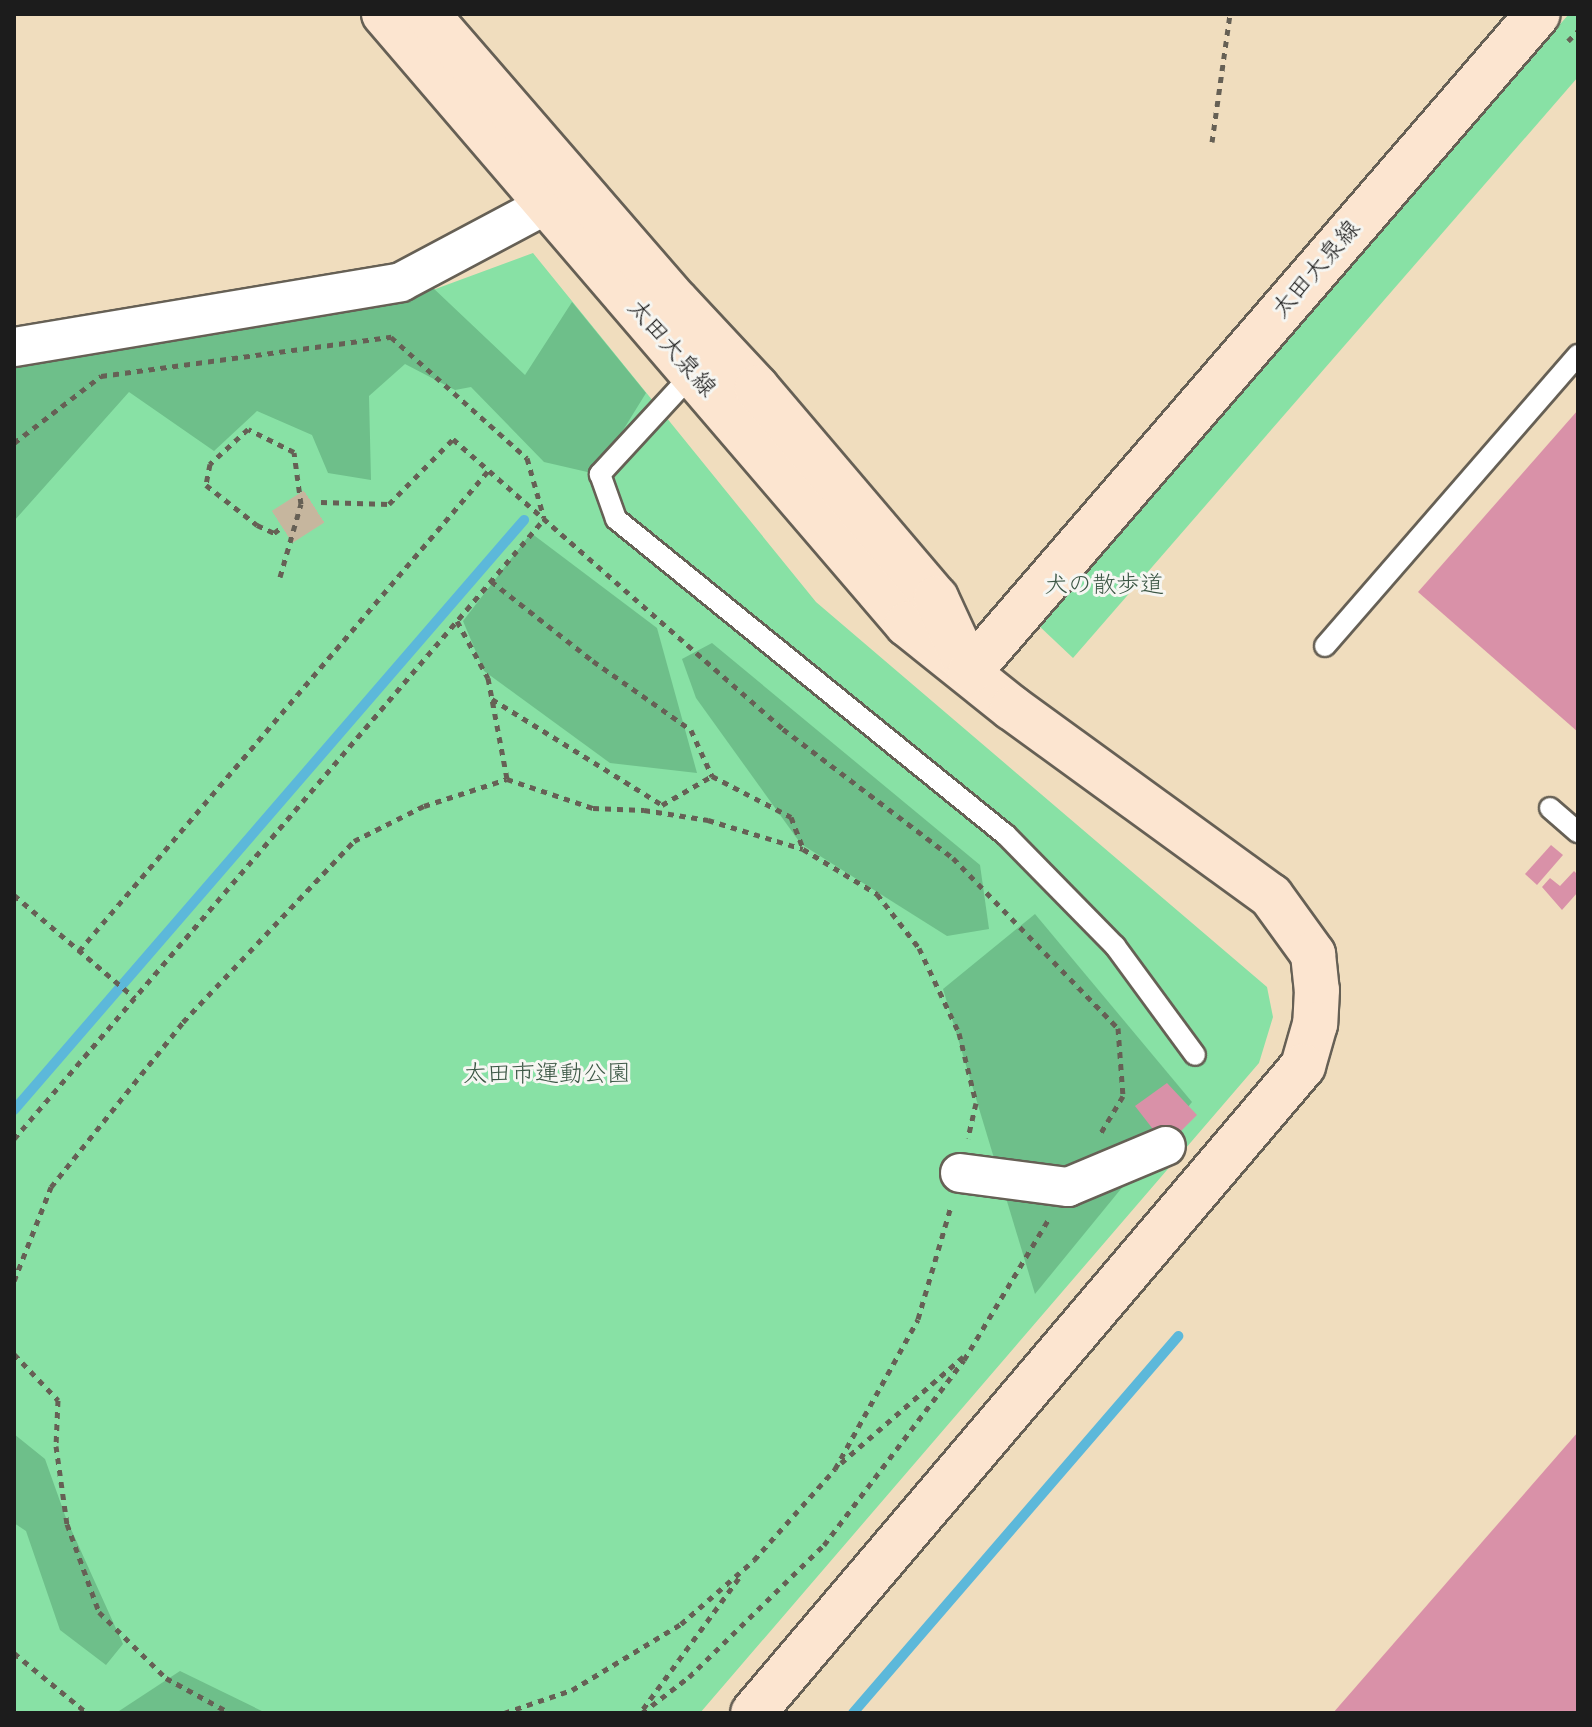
<!DOCTYPE html>
<meta charset="utf-8">
<style>
body{margin:0}
#map{position:relative;width:1592px;height:1727px;overflow:hidden;background:#f0ddbe;font-family:"Shantell Sans","Klee One",sans-serif}
div>[style]{position:absolute}
[style*='--x']{left:calc(var(--x)*1px);top:calc(var(--y)*1px);width:calc(var(--w)*1px);rotate:calc(var(--a)*1deg)}
.green>*{inset:0;background:#88e1a5}
.forest>*{inset:0;background:#6ebf8a}
.stream>*{height:10px;margin:-5px;padding:0 5px;transform-origin:5px;border-radius:5px;background:#5cb8da}
.building>*{inset:0;background:#d991a8}
.street-tunnel>*{height:38px;margin-top:-19px;transform-origin:0;background:repeating-linear-gradient(90deg,#c6b69e 0 38px,transparent 0 57px)}
.path>*{height:5px;margin-top:-2.5px;transform-origin:0;background:repeating-linear-gradient(90deg,#666055 0 6px,transparent 0 12px)}
.roads{filter:drop-shadow(2px 0 #666055) drop-shadow(-2px 0 #666055) drop-shadow(0 2px #666055) drop-shadow(0 -2px #666055)}
.lane>*{height:20px;margin:-10px;padding:0 10px;transform-origin:10px;border-radius:10px;background:#fff}
.street>*{height:38px;margin:-19px;padding:0 19px;transform-origin:19px;border-radius:19px;background:#fff}
.secondary>*{height:44px;margin:-22px;padding:0 22px;transform-origin:22px;border-radius:22px;background:#fce5d0}
span{translate:-50% -50%;white-space:nowrap;text-align:center;line-height:1.15;-webkit-text-stroke:6px #f6f6f2;paint-order:stroke}
.street-label{font-size:24px;color:#1c1c1c}
.park-label{font-size:24px;color:#3c5745}
.frame{position:absolute;inset:0;border:16px solid #1c1c1c;pointer-events:none}
</style>
<div id="map">
<div class="green">
<div style="clip-path:polygon(1569px 14px,1578px 14px,1578px 77px,1073px 658px,1037px 624px)"></div>
<div style="clip-path:polygon(533px 253px,816px 602px,1267px 987px,1273px 1017px,1259px 1063px,700px 1713px,14px 1713px,14px 382px,411px 298px)"></div>
</div>
<div class="forest">
<div style="clip-path:polygon(431px 286px,525px 375px,572px 302px,646px 393px,596px 474px,544px 462px,471px 387px,455px 390px,405px 364px,369px 396px,371px 480px,328px 473px,312px 435px,257px 411px,214px 451px,129px 392px,14px 521px,14px 357px)"></div>
<div style="clip-path:polygon(531px 533px,657px 628px,697px 773px,610px 763px,484px 671px,463px 621px)"></div>
<div style="clip-path:polygon(712px 643px,980px 865px,989px 929px,947px 936px,801px 844px,696px 698px,682px 659px)"></div>
<div style="clip-path:polygon(1035px 914px,1192px 1102px,1035px 1294px,943px 989px)"></div>
<div style="clip-path:polygon(14px 1434px,45px 1459px,66px 1518px,123px 1644px,106px 1665px,60px 1630px,26px 1531px,14px 1523px)"></div>
<div style="clip-path:polygon(180px 1671px,266px 1713px,116px 1713px)"></div>
</div>
<div class="stream">
<div style="--x:14;--y:1110;--w:780;--a:-49.16"></div>
<div style="--x:853;--y:1713;--w:498;--a:-49.2"></div>
</div>
<div class="building">
<div style="clip-path:polygon(1578px 410px,1578px 732px,1418px 592px)"></div>
<div style="clip-path:polygon(1551px 845px,1563px 855px,1537px 885px,1525px 874px)"></div>
<div style="clip-path:polygon(1574px 871px,1578px 875px,1578px 892px,1562px 910px,1542px 887px,1550px 878px,1560px 886px)"></div>
<div style="clip-path:polygon(1167px 1083px,1197px 1115px,1166px 1146px,1135px 1106px)"></div>
<div style="clip-path:polygon(1578px 1432px,1578px 1713px,1333px 1713px)"></div>
</div>
<div class="street-tunnel">
<div style="--x:282;--y:527;--w:46;--a:-32.7"></div>
</div>
<div class="path">
<div style="--x:1568;--y:41;--w:14;--a:-45"></div>
<div style="--x:1212;--y:142;--w:129;--a:-82"></div>
<div style="--x:14;--y:443;--w:110;--a:-37.6"></div>
<div style="--x:101;--y:376;--w:293;--a:-7.7"></div>
<div style="--x:391;--y:337;--w:182;--a:41.7"></div>
<div style="--x:527;--y:458;--w:62;--a:74.2"></div>
<div style="--x:321;--y:502;--w:68;--a:1.7"></div>
<div style="--x:389;--y:504;--w:91;--a:-45.4"></div>
<div style="--x:453;--y:439;--w:439;--a:41.3"></div>
<div style="--x:783;--y:729;--w:213;--a:37.2"></div>
<div style="--x:953;--y:858;--w:237;--a:45.9"></div>
<div style="--x:1118;--y:1028;--w:68;--a:85.8"></div>
<div style="--x:1123;--y:1096;--w:47;--a:121"></div>
<div style="--x:280;--y:577;--w:76;--a:-74"></div>
<div style="--x:301;--y:504;--w:52;--a:-97.7"></div>
<div style="--x:294;--y:452;--w:51;--a:-153.4"></div>
<div style="--x:248;--y:429;--w:52;--a:137.4"></div>
<div style="--x:210;--y:464;--w:21;--a:101"></div>
<div style="--x:206;--y:485;--w:65;--a:38.1"></div>
<div style="--x:257;--y:525;--w:19;--a:25"></div>
<div style="--x:274;--y:533;--w:10;--a:-37"></div>
<div style="--x:491;--y:581;--w:130;--a:38.1"></div>
<div style="--x:593;--y:661;--w:120;--a:35.1"></div>
<div style="--x:691;--y:730;--w:51;--a:65.5"></div>
<div style="--x:712;--y:776;--w:89;--a:27.4"></div>
<div style="--x:791;--y:817;--w:34;--a:69"></div>
<div style="--x:457;--y:621;--w:65;--a:61.5"></div>
<div style="--x:488;--y:678;--w:103;--a:79.3"></div>
<div style="--x:492;--y:699;--w:200;--a:31.9"></div>
<div style="--x:662;--y:805;--w:58;--a:-30.1"></div>
<div style="--x:14;--y:895;--w:159;--a:40.4"></div>
<div style="--x:79;--y:951;--w:632;--a:-49.56"></div>
<div style="--x:14;--y:1139;--w:816;--a:-49.47"></div>
<div style="--x:14;--y:1281;--w:101;--a:-68.5"></div>
<div style="--x:51;--y:1187;--w:211;--a:-51.3"></div>
<div style="--x:183;--y:1022;--w:249;--a:-46.6"></div>
<div style="--x:354;--y:841;--w:78;--a:-26.6"></div>
<div style="--x:424;--y:806;--w:87;--a:-18"></div>
<div style="--x:507;--y:779;--w:91;--a:18.6"></div>
<div style="--x:593;--y:808;--w:51;--a:2.2"></div>
<div style="--x:644;--y:810;--w:65;--a:8.9"></div>
<div style="--x:708;--y:820;--w:99;--a:17"></div>
<div style="--x:803;--y:849;--w:87;--a:31.3"></div>
<div style="--x:877;--y:894;--w:68;--a:52.1"></div>
<div style="--x:919;--y:948;--w:94;--a:64.8"></div>
<div style="--x:959;--y:1033;--w:72;--a:76.3"></div>
<div style="--x:976;--y:1103;--w:36;--a:103"></div>
<div style="--x:14;--y:1354;--w:64;--a:46.3"></div>
<div style="--x:58;--y:1400;--w:46;--a:92.5"></div>
<div style="--x:56;--y:1446;--w:79;--a:82"></div>
<div style="--x:67;--y:1524;--w:94;--a:70"></div>
<div style="--x:99;--y:1612;--w:94;--a:44.6"></div>
<div style="--x:166;--y:1678;--w:73;--a:28.7"></div>
<div style="--x:841;--y:1463;--w:162;--a:-41"></div>
<div style="--x:14;--y:1653;--w:94;--a:39.4"></div>
<div style="--x:643;--y:1709;--w:166;--a:-53.8"></div>
<div style="--x:504;--y:1713;--w:72;--a:-18.7"></div>
<div style="--x:572;--y:1690;--w:127;--a:-31.2"></div>
<div style="--x:681;--y:1624;--w:97;--a:-41.2"></div>
<div style="--x:754;--y:1560;--w:122;--a:-48.3"></div>
<div style="--x:835;--y:1469;--w:171;--a:-61"></div>
<div style="--x:918;--y:1319;--w:118;--a:-73.7"></div>
<div style="--x:642;--y:1713;--w:59;--a:-37.5"></div>
<div style="--x:689;--y:1677;--w:189;--a:-44.4"></div>
<div style="--x:824;--y:1545;--w:232;--a:-52.9"></div>
<div style="--x:964;--y:1360;--w:163;--a:-59"></div>
</div>
<div class="roads">
<div class="lane">
<div style="--x:696;--y:370;--w:142;--a:132.7"></div>
<div style="--x:600;--y:474;--w:48;--a:70.4"></div>
<div style="--x:616;--y:519;--w:502;--a:39.02"></div>
<div style="--x:1006;--y:835;--w:156;--a:45.5"></div>
<div style="--x:1115;--y:946;--w:135;--a:53.7"></div>
<div style="--x:1325;--y:646;--w:386;--a:-49"></div>
<div style="--x:1550;--y:808;--w:37;--a:41"></div>
</div>
<div class="street">
<div style="--x:14;--y:347;--w:392;--a:-9.5"></div>
<div style="--x:401;--y:282;--w:166;--a:-28"></div>
<div style="--x:548;--y:204;--w:26;--a:-43"></div>
<div style="--x:960;--y:1173;--w:109;--a:7.4"></div>
<div style="--x:1068;--y:1187;--w:106;--a:-22.7"></div>
</div>
<div class="secondary">
<div style="--x:384;--y:14;--w:804;--a:49.39"></div>
<div style="--x:907;--y:624;--w:134;--a:38.7"></div>
<div style="--x:1012;--y:708;--w:320;--a:36"></div>
<div style="--x:1271;--y:896;--w:72;--a:54.1"></div>
<div style="--x:1313;--y:954;--w:36;--a:84"></div>
<div style="--x:1317;--y:990;--w:34;--a:93"></div>
<div style="--x:1315;--y:1024;--w:44;--a:105.9"></div>
<div style="--x:1303;--y:1066;--w:849;--a:130.37"></div>
<div style="--x:427;--y:14;--w:380;--a:49.1"></div>
<div style="--x:676;--y:301;--w:119;--a:47"></div>
<div style="--x:757;--y:388;--w:276;--a:49.6"></div>
<div style="--x:936;--y:598;--w:74;--a:65.2"></div>
<div style="--x:970;--y:671;--w:868;--a:-49.16"></div>
</div>
</div>
<div class="street-label">
<span style="left:1316px;top:269px;rotate:-49deg">太田大泉線</span>
<span style="left:672px;top:348px;rotate:49deg">太田大泉線</span>
</div>
<div class="park-label">
<span style="left:1104px;top:585px">犬の散歩道</span>
<span style="left:547px;top:1074px">太田市運動公園</span>
</div>
<div class="frame"></div>
</div>
